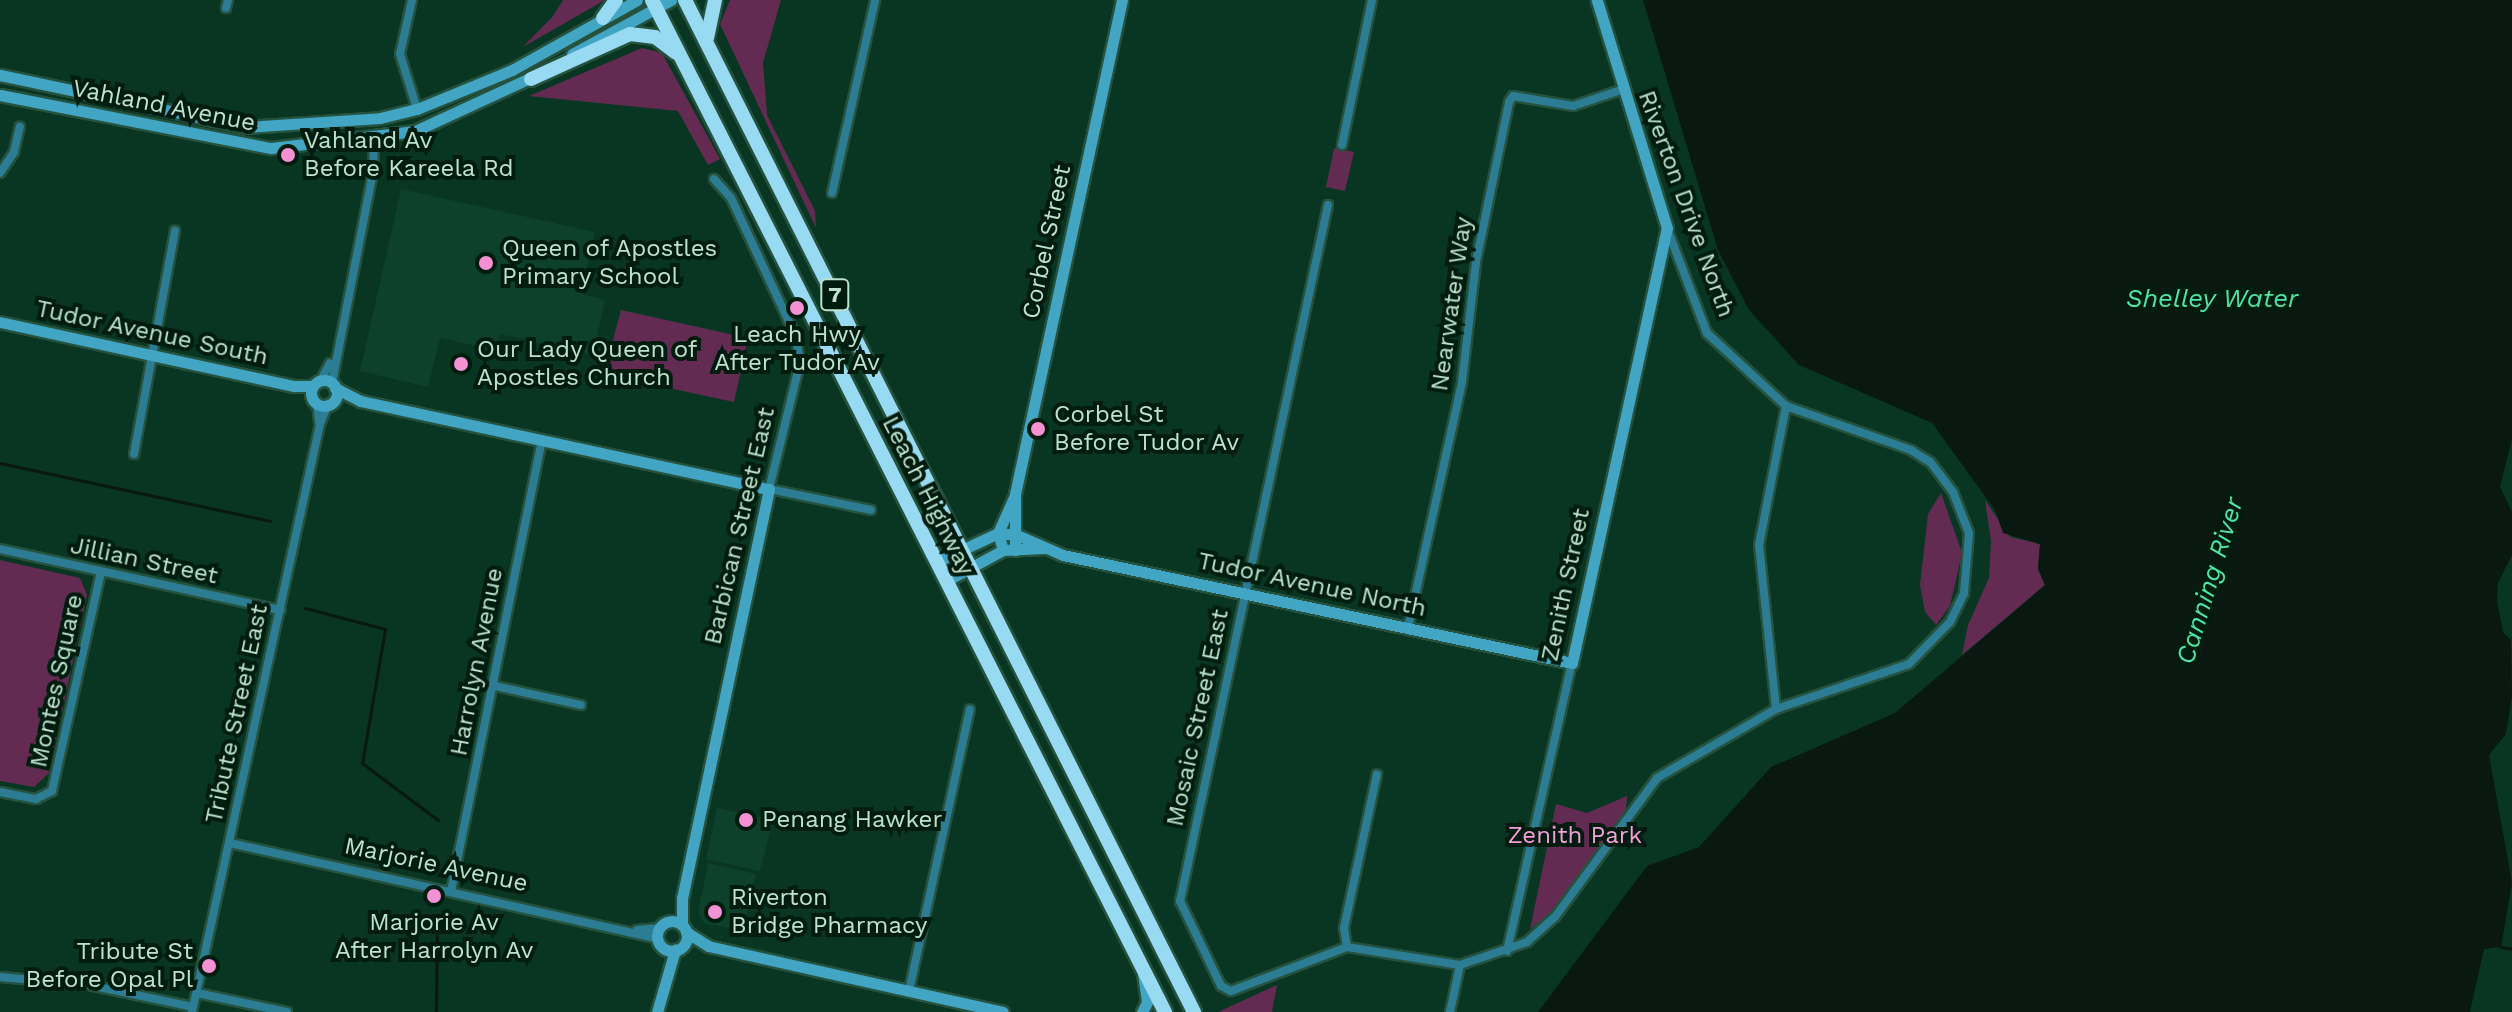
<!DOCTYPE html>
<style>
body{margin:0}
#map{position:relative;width:2512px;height:1012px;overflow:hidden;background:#083623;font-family:"Work Sans",sans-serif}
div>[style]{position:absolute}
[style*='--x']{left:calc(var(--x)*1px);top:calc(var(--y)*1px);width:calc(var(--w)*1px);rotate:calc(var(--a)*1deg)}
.built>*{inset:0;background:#0d412c}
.green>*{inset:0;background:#642b52}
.water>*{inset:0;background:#091810}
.stream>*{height:3px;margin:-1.5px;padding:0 1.5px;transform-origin:1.5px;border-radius:1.5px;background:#091810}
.roads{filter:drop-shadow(2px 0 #25523e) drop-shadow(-2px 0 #25523e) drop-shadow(0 2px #25523e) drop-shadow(0 -2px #25523e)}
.street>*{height:8px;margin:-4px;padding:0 4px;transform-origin:4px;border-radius:4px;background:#2c7c93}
.secondary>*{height:11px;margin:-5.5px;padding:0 5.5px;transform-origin:5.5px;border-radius:5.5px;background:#41a5c3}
.secondary>.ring{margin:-5.5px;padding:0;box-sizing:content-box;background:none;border:11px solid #41a5c3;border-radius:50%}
.highway>*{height:14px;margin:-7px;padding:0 7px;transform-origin:7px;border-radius:7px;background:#97daf1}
.dots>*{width:22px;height:22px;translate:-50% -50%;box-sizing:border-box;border:4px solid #001c0e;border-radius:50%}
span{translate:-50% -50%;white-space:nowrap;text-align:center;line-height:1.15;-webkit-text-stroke:8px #001c0e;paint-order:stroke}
.shield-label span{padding:2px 6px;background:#001c0e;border:2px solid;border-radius:6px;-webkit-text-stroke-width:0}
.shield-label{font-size:22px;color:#bce2cd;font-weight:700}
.street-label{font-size:24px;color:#bce2cd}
.poi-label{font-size:24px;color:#bce2cd}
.left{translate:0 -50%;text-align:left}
.right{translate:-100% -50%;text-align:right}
.park-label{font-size:24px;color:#f69ed7}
.water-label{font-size:26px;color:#4fe4a4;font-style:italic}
</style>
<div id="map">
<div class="built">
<div style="clip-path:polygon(401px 189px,595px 232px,581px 294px,605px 300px,593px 355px,500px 334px,496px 350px,440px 338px,428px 387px,360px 371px)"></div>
<div style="clip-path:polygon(717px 808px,773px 820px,760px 871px,706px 859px)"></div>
<div style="clip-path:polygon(708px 863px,756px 874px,743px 931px,704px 923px,698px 913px)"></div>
</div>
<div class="green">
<div style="clip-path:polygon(563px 0,605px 0,523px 47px,553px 16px)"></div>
<div style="clip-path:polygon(730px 0,781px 0,763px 63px,767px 115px,815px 211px,816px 228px,720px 24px)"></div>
<div style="clip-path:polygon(642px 48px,662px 53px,720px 159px,708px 165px,678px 111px,529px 96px)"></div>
<div style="clip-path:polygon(1334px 148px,1354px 152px,1345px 191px,1326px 187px)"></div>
<div style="clip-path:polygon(621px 310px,748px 338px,734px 402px,604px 374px)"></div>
<div style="clip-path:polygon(1941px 493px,1962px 553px,1950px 606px,1936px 625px,1925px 612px,1920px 585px,1928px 514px)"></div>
<div style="clip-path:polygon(1985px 500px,2010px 537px,2040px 544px,2038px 569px,2045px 585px,1962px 655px,1968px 625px,1989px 578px,1991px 541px)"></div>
<div style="clip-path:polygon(0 560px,80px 578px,87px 595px,49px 773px,34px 787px,0 781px)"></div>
<div style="clip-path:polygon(1627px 796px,1626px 811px,1552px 912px,1530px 929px,1556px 804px,1587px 813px)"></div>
<div style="clip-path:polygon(1277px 985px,1272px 1012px,1218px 1012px)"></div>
</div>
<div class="water">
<div style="clip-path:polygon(1643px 0,2512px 0,2512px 439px,2500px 487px,2512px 512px,2512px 555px,2498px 583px,2497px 600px,2503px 632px,2511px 640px,2512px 696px,2506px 734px,2489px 755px,2512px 883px,2501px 947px,2484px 949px,2470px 1012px,1538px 1012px,1647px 866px,1699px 847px,1771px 767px,1895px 713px,2045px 585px,2038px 569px,2040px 544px,2003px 533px,1995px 510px,1932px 423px,1799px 365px,1749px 310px,1718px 250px)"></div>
</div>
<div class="stream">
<div style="--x:0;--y:463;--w:276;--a:12.1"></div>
<div style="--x:305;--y:608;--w:83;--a:14.7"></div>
<div style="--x:385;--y:629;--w:136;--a:99.7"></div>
<div style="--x:362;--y:763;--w:95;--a:36.9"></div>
<div style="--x:2501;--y:947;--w:11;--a:10"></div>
<div style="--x:436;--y:1012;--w:96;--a:-89.4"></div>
</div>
<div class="roads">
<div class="street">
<div style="--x:412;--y:0;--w:55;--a:102.5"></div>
<div style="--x:400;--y:54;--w:58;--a:72.8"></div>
<div style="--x:226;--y:8;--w:8;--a:-76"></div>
<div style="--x:1342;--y:145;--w:148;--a:-78.3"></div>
<div style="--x:0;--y:173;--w:25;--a:-56"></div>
<div style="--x:14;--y:152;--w:26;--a:-77"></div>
<div style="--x:714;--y:179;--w:25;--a:48"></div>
<div style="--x:731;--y:198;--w:153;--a:64.9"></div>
<div style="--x:796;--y:337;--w:26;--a:81"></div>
<div style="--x:800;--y:363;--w:130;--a:103.8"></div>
<div style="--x:769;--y:489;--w:104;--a:11.6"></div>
<div style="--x:832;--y:193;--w:198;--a:-77.4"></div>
<div style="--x:1328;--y:205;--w:712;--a:102"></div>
<div style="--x:1180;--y:901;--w:94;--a:64.2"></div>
<div style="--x:1221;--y:986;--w:11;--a:27"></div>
<div style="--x:1231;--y:991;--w:124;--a:-20.8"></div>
<div style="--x:1347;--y:947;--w:114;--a:9.1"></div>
<div style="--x:1460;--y:965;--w:71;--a:-18.9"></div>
<div style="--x:1527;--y:942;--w:38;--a:-42"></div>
<div style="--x:1555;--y:917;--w:172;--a:-53.7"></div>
<div style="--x:1657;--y:778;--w:138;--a:-30.1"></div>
<div style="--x:1776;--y:709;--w:140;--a:-18.7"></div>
<div style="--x:1909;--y:664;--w:59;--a:-45.7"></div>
<div style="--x:1950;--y:622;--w:32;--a:-64"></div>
<div style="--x:1964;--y:593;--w:60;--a:-85.2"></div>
<div style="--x:1969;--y:533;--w:44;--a:-111.3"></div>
<div style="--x:1953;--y:492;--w:38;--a:-127"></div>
<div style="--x:1930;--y:462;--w:22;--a:-148"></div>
<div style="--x:1911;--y:450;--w:133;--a:-160.6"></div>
<div style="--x:1786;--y:406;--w:108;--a:-137.3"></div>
<div style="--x:1707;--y:333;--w:112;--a:-110.9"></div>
<div style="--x:321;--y:380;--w:19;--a:-62"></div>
<div style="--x:332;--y:383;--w:215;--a:-79"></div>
<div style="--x:373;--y:172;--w:33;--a:-88"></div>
<div style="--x:317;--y:403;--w:20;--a:84"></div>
<div style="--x:134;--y:454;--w:227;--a:-79.6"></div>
<div style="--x:0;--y:549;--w:287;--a:12.3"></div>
<div style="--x:1408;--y:628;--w:252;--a:-77.6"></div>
<div style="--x:1462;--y:382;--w:121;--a:-83.3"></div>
<div style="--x:1476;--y:262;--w:163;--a:-78.3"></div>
<div style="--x:1509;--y:102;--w:7;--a:-56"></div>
<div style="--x:1513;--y:96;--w:61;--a:9.5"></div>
<div style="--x:1573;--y:106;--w:51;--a:-18.4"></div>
<div style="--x:495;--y:686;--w:88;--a:12.5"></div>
<div style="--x:1776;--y:709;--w:165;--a:-95.9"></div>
<div style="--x:1759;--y:545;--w:142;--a:-79"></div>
<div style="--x:0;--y:792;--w:37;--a:11"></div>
<div style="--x:36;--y:799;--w:18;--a:-27"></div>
<div style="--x:52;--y:791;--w:224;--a:-77.4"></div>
<div style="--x:230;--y:843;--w:439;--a:12.6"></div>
<div style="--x:451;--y:891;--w:460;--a:-78.6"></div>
<div style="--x:637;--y:930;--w:23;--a:-5"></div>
<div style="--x:1347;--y:947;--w:19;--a:-99"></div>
<div style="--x:1344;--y:928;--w:157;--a:-77.9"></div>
<div style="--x:1507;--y:951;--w:295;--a:-77.3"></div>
<div style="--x:0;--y:977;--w:89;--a:5.1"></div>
<div style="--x:89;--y:985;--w:106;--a:11.9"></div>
<div style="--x:909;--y:991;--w:288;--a:-77.8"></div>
<div style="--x:197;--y:993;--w:92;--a:11.9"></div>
<div style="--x:192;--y:1012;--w:602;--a:-77.72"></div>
<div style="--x:320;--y:424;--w:22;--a:-68"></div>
<div style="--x:1450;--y:1012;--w:48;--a:-78"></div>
</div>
<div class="secondary">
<div style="--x:572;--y:54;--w:113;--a:-28.6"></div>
<div style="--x:0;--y:75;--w:251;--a:11.9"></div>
<div style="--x:246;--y:127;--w:134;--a:-3.8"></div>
<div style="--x:380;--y:118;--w:38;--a:-14"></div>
<div style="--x:417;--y:109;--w:103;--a:-22.3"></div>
<div style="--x:512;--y:70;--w:143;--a:-29.2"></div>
<div style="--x:0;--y:95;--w:276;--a:11.1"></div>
<div style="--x:271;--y:148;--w:145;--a:-6.7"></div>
<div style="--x:415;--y:131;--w:133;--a:-24.8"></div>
<div style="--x:0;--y:322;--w:301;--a:12.3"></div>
<div style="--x:294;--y:386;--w:19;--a:0"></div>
<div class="ring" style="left:311px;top:380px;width:15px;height:15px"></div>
<div style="--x:335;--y:388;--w:29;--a:27"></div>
<div style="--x:361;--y:401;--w:417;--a:12.2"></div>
<div style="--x:769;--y:489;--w:418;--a:102"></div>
<div style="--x:682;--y:898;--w:27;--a:90"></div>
<div style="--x:1003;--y:550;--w:18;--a:-106"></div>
<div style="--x:998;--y:533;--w:42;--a:-65.9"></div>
<div style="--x:1015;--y:550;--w:56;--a:-90"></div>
<div style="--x:1015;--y:494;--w:505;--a:-77.78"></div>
<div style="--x:936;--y:562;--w:68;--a:-25.1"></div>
<div style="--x:998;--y:533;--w:19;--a:6"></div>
<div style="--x:1017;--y:535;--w:50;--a:23.5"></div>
<div style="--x:1063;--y:555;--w:520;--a:11.98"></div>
<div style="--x:1572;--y:663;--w:445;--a:-77.7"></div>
<div style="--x:1667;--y:228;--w:239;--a:-107.1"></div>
<div style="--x:946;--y:581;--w:65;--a:-28.5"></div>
<div style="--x:1003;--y:550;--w:41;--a:-2.8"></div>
<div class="ring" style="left:657px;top:921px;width:19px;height:19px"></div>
<div style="--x:686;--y:932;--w:26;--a:32"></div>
<div style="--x:708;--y:946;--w:302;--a:12.6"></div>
<div style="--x:657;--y:1012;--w:65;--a:-73.8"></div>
<div style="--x:1142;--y:1012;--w:11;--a:-63"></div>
<div style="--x:1147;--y:1002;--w:28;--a:-98"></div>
</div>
<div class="highway">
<div style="--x:652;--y:0;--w:1135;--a:63.12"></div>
<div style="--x:685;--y:0;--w:1133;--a:63.3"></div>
<div style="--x:603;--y:18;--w:22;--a:-54"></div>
<div style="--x:707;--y:38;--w:39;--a:-78"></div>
<div style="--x:531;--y:79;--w:109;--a:-24.4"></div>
<div style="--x:630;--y:34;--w:25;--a:7"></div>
<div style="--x:655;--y:37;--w:26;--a:37"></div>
</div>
</div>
<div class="dots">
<div style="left:288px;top:155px;background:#f591d2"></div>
<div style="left:486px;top:263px;background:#f591d2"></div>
<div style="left:797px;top:308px;background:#f591d2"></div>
<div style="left:461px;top:364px;background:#f591d2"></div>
<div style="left:1038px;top:429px;background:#f591d2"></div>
<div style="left:746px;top:820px;background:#f591d2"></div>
<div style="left:434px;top:896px;background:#f591d2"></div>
<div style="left:715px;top:912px;background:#f591d2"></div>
<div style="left:209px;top:966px;background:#f591d2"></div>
</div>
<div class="shield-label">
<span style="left:835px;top:295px">7</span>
</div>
<div class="street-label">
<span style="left:164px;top:106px;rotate:11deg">Vahland Avenue</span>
<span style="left:1686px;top:204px;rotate:70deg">Riverton Drive North</span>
<span style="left:1047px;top:242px;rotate:-78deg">Corbel Street</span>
<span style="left:1452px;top:304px;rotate:-82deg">Nearwater Way</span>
<span style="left:152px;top:333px;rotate:12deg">Tudor Avenue South</span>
<span style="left:928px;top:496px;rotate:63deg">Leach Highway</span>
<span style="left:740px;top:526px;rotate:-77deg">Barbican Street East</span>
<span style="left:144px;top:561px;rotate:12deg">Jillian Street</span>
<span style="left:1312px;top:585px;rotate:12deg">Tudor Avenue North</span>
<span style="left:1566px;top:585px;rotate:-78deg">Zenith Street</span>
<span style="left:477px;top:662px;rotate:-79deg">Harrolyn Avenue</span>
<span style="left:57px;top:681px;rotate:-78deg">Montes Square</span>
<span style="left:237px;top:714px;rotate:-78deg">Tribute Street East</span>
<span style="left:1198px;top:718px;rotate:-78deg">Mosaic Street East</span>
<span style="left:436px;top:865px;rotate:12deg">Marjorie Avenue</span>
</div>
<div class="poi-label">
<span class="left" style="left:304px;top:155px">Vahland Av<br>Before Kareela Rd</span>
<span class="left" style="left:502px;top:263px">Queen of Apostles<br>Primary School</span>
<span style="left:797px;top:349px">Leach Hwy<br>After Tudor Av</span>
<span class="left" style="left:477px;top:364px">Our Lady Queen of<br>Apostles Church</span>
<span class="left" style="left:1054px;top:429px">Corbel St<br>Before Tudor Av</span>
<span class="left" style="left:762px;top:820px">Penang Hawker</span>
<span class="left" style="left:731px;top:912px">Riverton<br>Bridge Pharmacy</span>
<span style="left:434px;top:937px">Marjorie Av<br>After Harrolyn Av</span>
<span class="right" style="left:193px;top:966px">Tribute St<br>Before Opal Pl</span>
</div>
<div class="park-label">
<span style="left:1575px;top:836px">Zenith Park</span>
</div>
<div class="water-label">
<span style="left:2212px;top:299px">Shelley Water</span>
<span style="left:2210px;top:581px;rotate:-73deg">Canning River</span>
</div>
</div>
